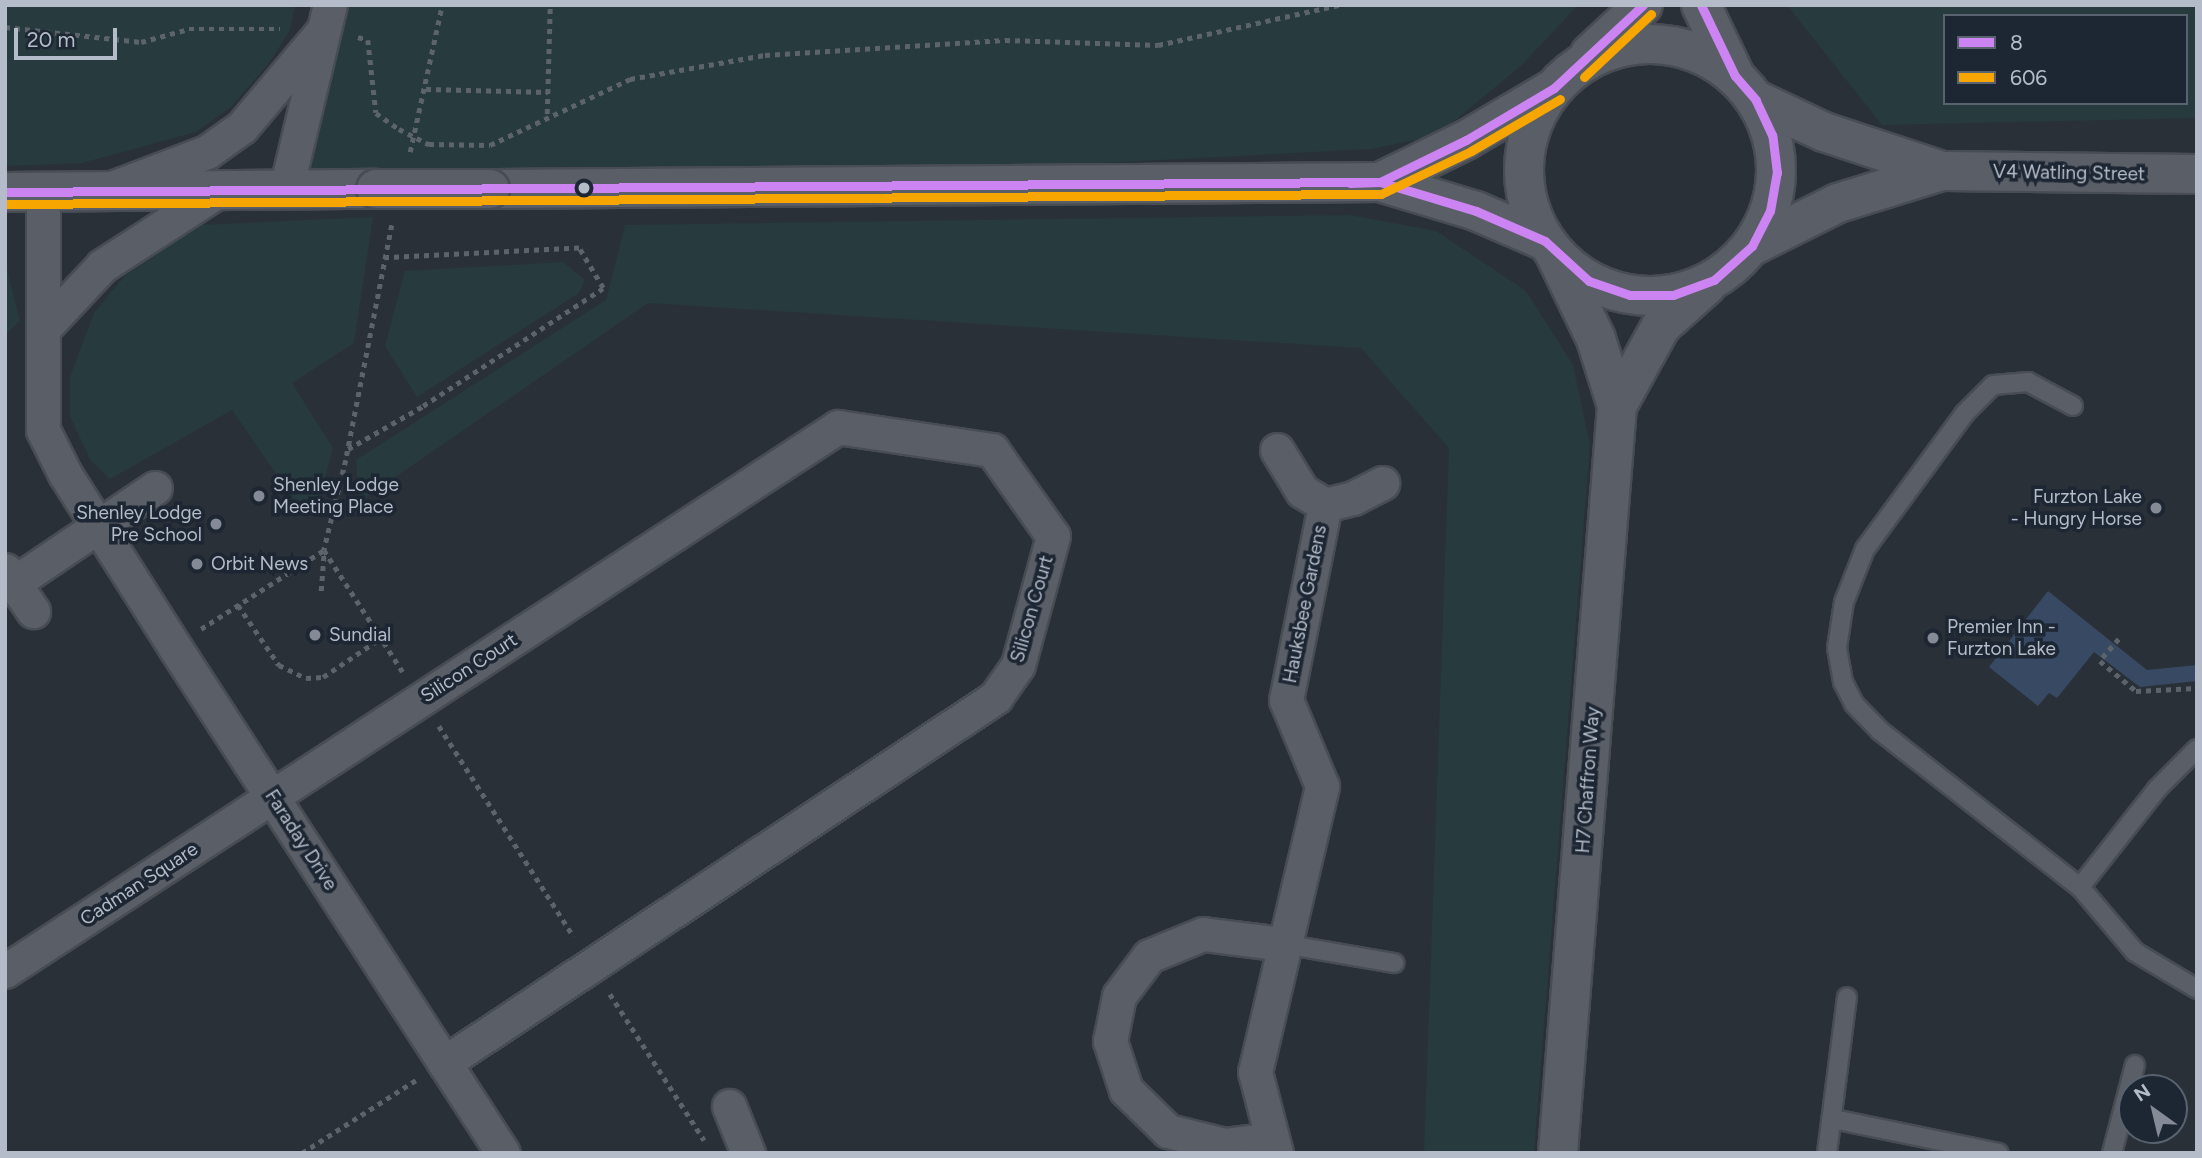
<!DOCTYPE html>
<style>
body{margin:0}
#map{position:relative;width:2202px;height:1158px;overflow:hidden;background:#2a3038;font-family:Figtree,sans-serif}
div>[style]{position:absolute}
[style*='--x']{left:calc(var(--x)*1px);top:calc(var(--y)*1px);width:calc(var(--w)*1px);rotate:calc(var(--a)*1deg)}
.green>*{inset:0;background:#273a3e}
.water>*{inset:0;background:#384963}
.path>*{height:4.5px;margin-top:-2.25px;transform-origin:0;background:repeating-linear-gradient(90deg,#5d636a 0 5px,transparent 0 10px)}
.roads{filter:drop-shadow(2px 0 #484c53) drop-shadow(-2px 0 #484c53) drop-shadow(0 2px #484c53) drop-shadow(0 -2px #484c53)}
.service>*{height:18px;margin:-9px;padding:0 9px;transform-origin:9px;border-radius:9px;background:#5a5e66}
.minor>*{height:33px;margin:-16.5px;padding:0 16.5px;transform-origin:16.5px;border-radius:16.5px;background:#5a5e66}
.tertiary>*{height:38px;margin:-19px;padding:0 19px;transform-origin:19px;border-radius:19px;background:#5a5e66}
.tertiary>.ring{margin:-19px;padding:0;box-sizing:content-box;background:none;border:38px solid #5a5e66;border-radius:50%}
.path-bridge>*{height:4.5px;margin-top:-2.25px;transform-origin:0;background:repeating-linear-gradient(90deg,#5d636a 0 5px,transparent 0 10px)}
.bridges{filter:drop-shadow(2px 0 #484c53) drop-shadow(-2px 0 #484c53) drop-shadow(0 2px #484c53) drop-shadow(0 -2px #484c53)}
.tertiary-bridge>*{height:38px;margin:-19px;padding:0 19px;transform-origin:19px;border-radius:19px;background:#5a5e66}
.bus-1>*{height:9px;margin:-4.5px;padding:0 4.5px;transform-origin:4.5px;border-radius:4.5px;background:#cb84f1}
.bus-2>*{height:9px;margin:-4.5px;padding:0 4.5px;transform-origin:4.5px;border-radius:4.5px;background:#f7a600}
.dots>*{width:19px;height:19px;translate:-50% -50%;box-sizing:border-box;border:4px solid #1d2633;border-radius:50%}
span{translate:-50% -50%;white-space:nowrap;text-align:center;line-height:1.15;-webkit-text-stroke:7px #1d2633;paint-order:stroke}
.street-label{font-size:19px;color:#b4bcc9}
.poi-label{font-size:19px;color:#b4bcc9}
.left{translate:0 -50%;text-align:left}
.right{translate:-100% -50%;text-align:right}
.frame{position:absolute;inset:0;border:7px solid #b4bcc9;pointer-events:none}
.legend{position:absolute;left:1943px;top:14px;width:245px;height:91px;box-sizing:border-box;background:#1d2633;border:2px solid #59626f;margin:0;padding:9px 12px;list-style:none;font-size:21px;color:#b4bcc9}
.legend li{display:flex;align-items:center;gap:14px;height:35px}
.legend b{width:35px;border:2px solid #59626f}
.north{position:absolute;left:2118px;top:1074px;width:70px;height:70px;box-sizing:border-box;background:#1d2633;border:2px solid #59626f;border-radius:50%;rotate:326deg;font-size:19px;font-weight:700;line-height:28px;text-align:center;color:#b4bcc9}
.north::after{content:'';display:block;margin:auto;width:24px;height:32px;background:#848b96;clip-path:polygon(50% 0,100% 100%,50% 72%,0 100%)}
.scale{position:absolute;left:14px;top:28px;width:103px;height:32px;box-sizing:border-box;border:4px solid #b4bcc9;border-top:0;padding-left:9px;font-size:21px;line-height:24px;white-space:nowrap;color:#b4bcc9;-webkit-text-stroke:5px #1d2633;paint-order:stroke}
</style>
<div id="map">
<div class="green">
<div style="clip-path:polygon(5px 5px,295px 5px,290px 30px,270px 62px,231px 107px,196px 132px,82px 163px,5px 166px)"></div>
<div style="clip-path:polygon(330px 5px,1578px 5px,1522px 65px,1452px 123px,1430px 137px,1371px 149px,608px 189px,286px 189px)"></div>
<div style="clip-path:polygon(evenodd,1787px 5px,2197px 5px,2197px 118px,1882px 125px,1787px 5px,1945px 16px,2186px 16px,2186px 103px,1945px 103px,1945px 16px)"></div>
<div style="clip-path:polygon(1350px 215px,1436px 231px,1526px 291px,1573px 365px,1590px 445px,1534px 1153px,1424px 1153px,1449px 448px,1361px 348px,648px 303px,359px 502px,356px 460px,606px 300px,625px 225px)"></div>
<div style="clip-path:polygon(373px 217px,354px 343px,292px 383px,333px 448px,319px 502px,304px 514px,232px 410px,110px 479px,90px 459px,70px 416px,70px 377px,94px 313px,125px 276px,201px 225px)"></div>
<div style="clip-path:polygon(5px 262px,20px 321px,5px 335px)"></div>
<div style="clip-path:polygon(563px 262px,585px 280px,579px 293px,417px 397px,385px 346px,405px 271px)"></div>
</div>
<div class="water">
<div style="clip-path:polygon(2048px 591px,2147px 670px,2197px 665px,2197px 681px,2140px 687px,2094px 652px,2057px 698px,2049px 693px,2038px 706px,1989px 667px)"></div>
</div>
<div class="path">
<div style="--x:5;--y:27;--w:137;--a:6.3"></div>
<div style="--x:141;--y:42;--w:50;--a:-15.2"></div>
<div style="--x:189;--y:29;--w:91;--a:0"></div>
<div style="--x:358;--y:37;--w:10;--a:17"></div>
<div style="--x:368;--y:40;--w:73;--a:83.7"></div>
<div style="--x:376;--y:113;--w:28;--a:35"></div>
<div style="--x:426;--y:89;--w:122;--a:1.4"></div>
<div style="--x:547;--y:114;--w:109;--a:-88.4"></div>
<div style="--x:490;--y:145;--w:155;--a:-25.2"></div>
<div style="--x:630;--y:79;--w:137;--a:-10.1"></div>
<div style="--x:765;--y:55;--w:240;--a:-3.6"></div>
<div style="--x:1005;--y:40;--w:153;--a:1.9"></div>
<div style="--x:1158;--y:45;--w:185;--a:-12.5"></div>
<div style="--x:410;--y:152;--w:150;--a:-77.7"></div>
<div style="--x:392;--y:225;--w:239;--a:101.1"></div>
<div style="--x:346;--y:460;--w:93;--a:103.7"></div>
<div style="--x:324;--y:550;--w:145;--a:57.1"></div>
<div style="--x:348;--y:449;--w:86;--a:-29.8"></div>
<div style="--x:423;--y:406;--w:215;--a:-33.2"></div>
<div style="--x:603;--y:288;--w:47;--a:-121"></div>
<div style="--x:579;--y:248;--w:195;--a:177.1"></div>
<div style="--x:321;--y:591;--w:40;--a:-85.7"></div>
<div style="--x:238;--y:605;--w:73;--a:55.7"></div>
<div style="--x:279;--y:665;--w:30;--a:26"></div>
<div style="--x:306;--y:678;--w:17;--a:-3"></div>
<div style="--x:323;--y:677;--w:70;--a:-33.9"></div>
<div style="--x:201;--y:629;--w:146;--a:-32.7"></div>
<div style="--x:2119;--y:639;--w:29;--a:131"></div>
<div style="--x:2100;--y:661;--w:47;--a:39.8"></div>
<div style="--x:2136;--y:691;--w:61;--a:-2.8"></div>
<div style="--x:439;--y:726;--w:250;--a:57.4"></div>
<div style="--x:610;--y:994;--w:174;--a:57.2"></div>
<div style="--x:302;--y:1153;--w:135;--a:-32.6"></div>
</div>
<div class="roads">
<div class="service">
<div style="--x:2073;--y:406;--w:51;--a:-151.9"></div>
<div style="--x:2028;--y:382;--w:35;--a:175"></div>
<div style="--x:1993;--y:385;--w:40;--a:135"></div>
<div style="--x:1965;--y:413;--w:169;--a:126.3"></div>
<div style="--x:1865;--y:549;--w:57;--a:111.6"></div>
<div style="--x:1844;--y:602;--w:47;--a:98.7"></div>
<div style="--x:1837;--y:648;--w:35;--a:80"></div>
<div style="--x:1843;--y:682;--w:25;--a:63"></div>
<div style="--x:1854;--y:704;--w:37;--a:46"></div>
<div style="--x:1880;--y:731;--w:254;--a:38"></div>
<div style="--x:2080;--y:887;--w:85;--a:49.8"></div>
<div style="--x:2135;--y:952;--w:72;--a:30.8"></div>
<div style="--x:2080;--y:887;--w:125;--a:-51.8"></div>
<div style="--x:2157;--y:789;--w:57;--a:-45"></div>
<div style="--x:1283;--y:944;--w:113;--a:9.7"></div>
<div style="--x:1833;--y:1119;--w:169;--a:11.6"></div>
<div style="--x:1827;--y:1153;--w:157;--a:-82.7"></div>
<div style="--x:2112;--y:1153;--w:91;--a:-75.4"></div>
</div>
<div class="minor">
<div style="--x:112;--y:188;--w:102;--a:-20.8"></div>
<div style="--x:207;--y:152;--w:43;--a:-35.5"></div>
<div style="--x:242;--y:127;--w:124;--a:-49.9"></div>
<div style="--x:286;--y:189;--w:189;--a:-76.6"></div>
<div style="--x:43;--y:191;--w:239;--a:90"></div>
<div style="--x:43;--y:430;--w:49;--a:63.4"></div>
<div style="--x:65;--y:474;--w:204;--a:57.6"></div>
<div style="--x:174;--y:646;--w:604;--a:57.02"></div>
<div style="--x:44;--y:328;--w:85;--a:-46.9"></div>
<div style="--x:102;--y:266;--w:142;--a:-32.9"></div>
<div style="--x:1277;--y:450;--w:48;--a:58.6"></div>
<div style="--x:1302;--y:491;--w:27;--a:31"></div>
<div style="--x:5;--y:570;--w:50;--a:55.7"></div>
<div style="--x:14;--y:583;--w:170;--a:-34"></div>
<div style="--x:5;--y:971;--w:995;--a:-33.15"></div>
<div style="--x:838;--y:427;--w:156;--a:8.5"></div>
<div style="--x:992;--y:450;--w:105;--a:54.7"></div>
<div style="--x:1053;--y:536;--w:134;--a:105.2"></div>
<div style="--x:1018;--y:665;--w:39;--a:125"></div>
<div style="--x:996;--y:697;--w:662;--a:146.45"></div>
<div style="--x:729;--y:1106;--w:51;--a:68"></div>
<div style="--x:1271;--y:1139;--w:46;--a:172.6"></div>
<div style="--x:1225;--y:1145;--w:59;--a:-166.2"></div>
<div style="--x:1168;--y:1131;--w:59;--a:-135.7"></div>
<div style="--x:1126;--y:1090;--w:52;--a:-108.1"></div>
<div style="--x:1110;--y:1041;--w:46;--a:-78.7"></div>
<div style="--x:1119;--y:996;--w:50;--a:-53.1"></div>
<div style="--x:1149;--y:956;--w:58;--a:-22.2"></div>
<div style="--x:1203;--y:934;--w:81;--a:7.1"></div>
<div style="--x:1276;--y:1153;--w:84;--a:-104.5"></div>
<div style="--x:1255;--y:1072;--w:294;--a:-76.8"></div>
<div style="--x:1322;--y:786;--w:93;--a:-112.7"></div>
<div style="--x:1286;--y:700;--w:199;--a:-78.7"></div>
<div style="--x:1325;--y:505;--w:29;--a:-14"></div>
<div style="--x:1353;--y:498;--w:33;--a:-27"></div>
</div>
<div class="tertiary">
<div style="--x:1701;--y:5;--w:79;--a:64.4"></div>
<div class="ring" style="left:1524px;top:44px;width:214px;height:214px"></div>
<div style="--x:1590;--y:54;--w:72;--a:-42.8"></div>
<div style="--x:1756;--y:100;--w:75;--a:25.2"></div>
<div style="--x:1824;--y:132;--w:124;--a:18.3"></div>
<div style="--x:1380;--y:182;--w:96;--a:-26"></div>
<div style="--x:1466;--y:140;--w:99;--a:-30.5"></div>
<div style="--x:490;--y:189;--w:890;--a:-0.45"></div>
<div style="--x:1380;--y:182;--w:100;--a:16.8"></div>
<div style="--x:1476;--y:211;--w:75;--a:23.5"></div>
<div style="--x:5;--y:192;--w:371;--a:-0.5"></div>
<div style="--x:1752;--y:246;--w:96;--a:-26.6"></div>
<div style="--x:1838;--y:203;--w:109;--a:-17.1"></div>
<div style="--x:1942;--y:171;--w:255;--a:0.7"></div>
<div style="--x:1555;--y:254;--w:94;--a:64.2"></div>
<div style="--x:1596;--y:339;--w:70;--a:72.6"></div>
<div style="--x:1617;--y:406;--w:749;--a:94.52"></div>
<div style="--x:1617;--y:406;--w:91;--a:-61.2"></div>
<div style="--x:1661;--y:326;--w:60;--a:-41.6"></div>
</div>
</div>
<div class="path-bridge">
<div style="--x:399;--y:129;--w:34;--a:27"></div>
<div style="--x:429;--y:144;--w:61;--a:0.9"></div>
</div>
<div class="bridges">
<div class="tertiary-bridge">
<div style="--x:376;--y:189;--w:114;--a:0"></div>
</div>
</div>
<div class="bus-1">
<div style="--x:1350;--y:183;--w:30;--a:-2"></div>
<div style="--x:1380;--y:182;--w:96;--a:-26"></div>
<div style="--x:1466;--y:140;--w:102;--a:-30.6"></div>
<div style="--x:1554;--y:88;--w:122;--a:-43"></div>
<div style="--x:5;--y:192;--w:1375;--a:-0.42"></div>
<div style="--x:1380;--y:182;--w:100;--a:16.8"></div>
<div style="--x:1476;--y:211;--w:75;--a:23.5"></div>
<div style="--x:1545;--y:241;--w:59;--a:42.3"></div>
<div style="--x:1589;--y:281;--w:43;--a:18.9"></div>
<div style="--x:1630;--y:295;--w:43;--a:0"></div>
<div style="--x:1673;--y:295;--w:44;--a:-20.1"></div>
<div style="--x:1714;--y:280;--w:51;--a:-41.8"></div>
<div style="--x:1752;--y:246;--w:39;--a:-63"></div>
<div style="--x:1770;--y:211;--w:39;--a:-80"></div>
<div style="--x:1777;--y:173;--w:38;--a:-97"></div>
<div style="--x:1772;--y:135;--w:38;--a:-115"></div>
<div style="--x:1756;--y:100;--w:32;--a:-131"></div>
<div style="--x:1735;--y:76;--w:79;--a:-115.6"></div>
</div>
<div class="bus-2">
<div style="--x:1584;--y:77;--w:92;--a:-43.2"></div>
<div style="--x:5;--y:204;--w:1376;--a:-0.42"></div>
<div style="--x:1381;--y:194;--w:100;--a:-25.5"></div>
<div style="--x:1471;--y:151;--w:103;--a:-30.3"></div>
</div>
<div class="dots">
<div style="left:584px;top:188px;background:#b4bcc9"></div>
<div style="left:259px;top:496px;background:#848b96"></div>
<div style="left:2156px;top:508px;background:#848b96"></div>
<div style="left:216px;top:524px;background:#848b96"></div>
<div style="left:197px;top:564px;background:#848b96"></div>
<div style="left:315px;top:635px;background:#848b96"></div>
<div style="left:1933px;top:638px;background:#848b96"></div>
</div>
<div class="street-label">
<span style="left:2069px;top:173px;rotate:1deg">V4 Watling Street</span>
<span style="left:1305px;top:604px;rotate:-79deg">Hauksbee Gardens</span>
<span style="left:1032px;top:609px;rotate:-74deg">Silicon Court</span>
<span style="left:469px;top:668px;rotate:-33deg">Silicon Court</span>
<span style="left:1588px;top:780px;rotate:-86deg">H7 Chaffron Way</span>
<span style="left:301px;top:840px;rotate:57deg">Faraday Drive</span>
<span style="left:139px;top:884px;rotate:-33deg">Cadman Square</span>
</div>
<div class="poi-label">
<span class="left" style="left:273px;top:496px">Shenley Lodge<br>Meeting Place</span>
<span class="right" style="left:2142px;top:508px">Furzton Lake<br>- Hungry Horse</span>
<span class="right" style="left:202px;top:524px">Shenley Lodge<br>Pre School</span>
<span class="left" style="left:211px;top:564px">Orbit News</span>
<span class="left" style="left:1947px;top:638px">Premier Inn -<br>Furzton Lake</span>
<span class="left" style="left:329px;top:635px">Sundial</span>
</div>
<div class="frame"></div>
<ul class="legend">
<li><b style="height:9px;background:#cb84f1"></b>8</li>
<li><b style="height:9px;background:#f7a600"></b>606</li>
</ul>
<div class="north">N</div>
<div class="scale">20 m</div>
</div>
